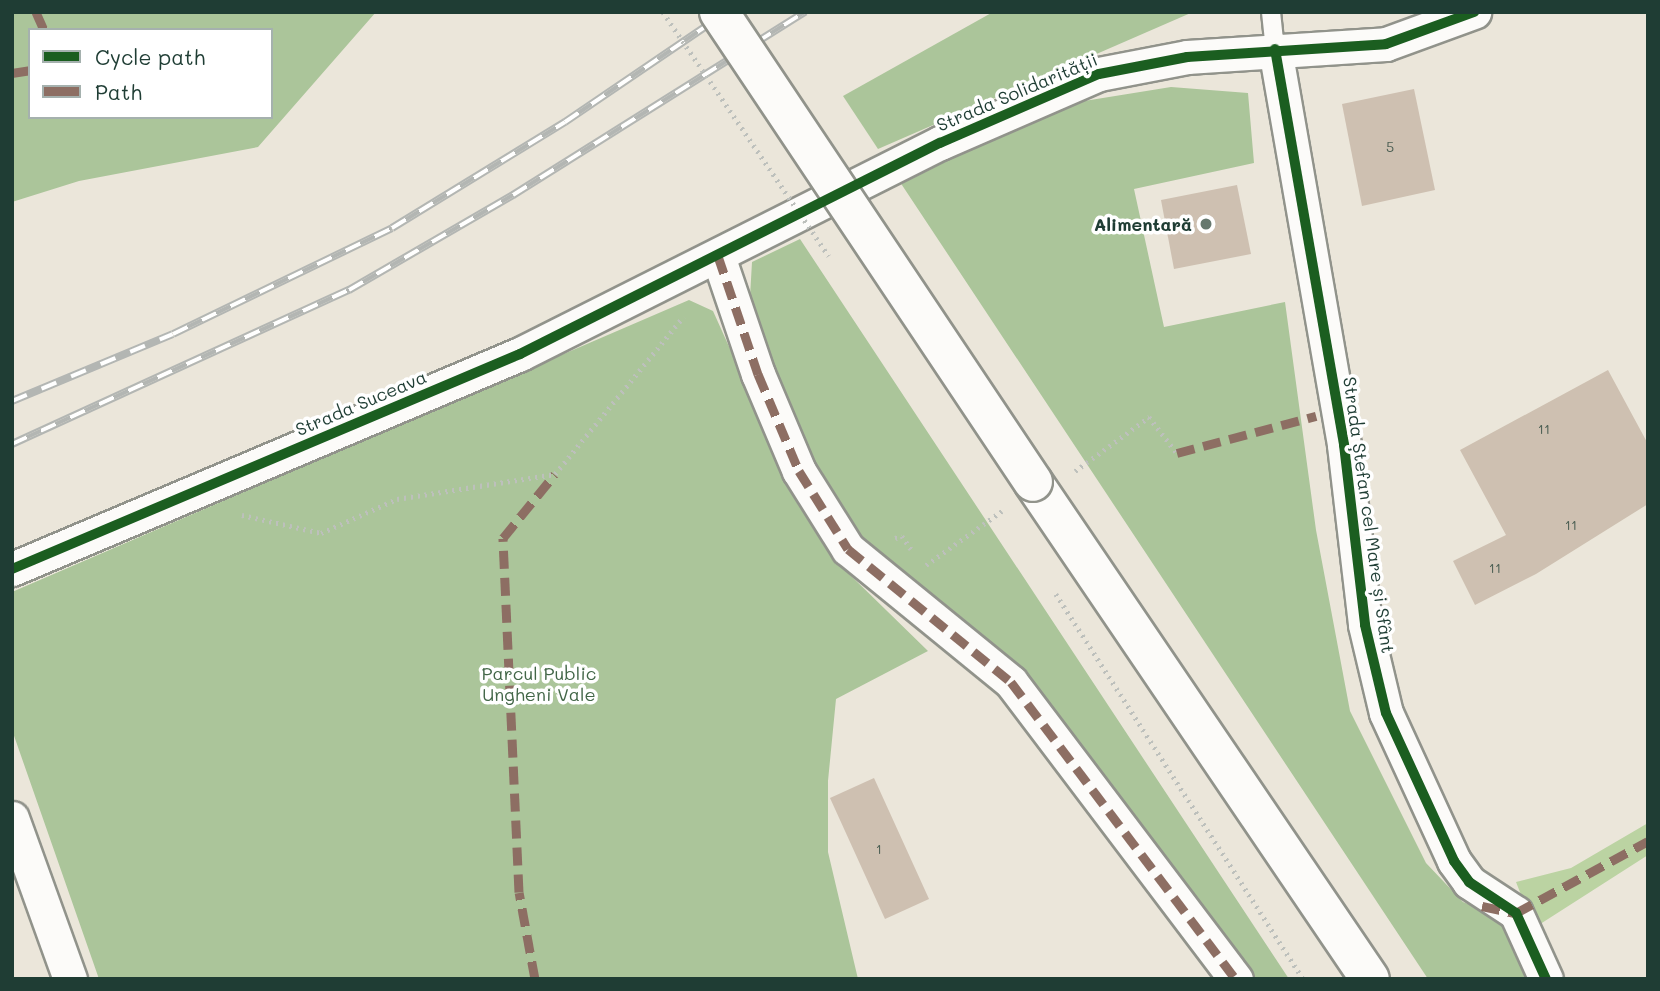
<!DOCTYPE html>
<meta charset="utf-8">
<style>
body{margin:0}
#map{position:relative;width:1660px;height:991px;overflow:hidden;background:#ebe6da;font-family:Mali,sans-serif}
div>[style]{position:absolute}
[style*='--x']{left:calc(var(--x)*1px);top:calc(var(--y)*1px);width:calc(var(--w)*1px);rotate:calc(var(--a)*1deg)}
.green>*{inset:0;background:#bbd3a2}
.forest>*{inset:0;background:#abc59a}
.building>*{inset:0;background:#cec0b1}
.path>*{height:4.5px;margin-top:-2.25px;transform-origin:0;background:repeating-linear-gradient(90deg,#bdc0bc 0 2px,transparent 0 7px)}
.roads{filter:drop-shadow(2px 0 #91938b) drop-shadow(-2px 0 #91938b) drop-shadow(0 2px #91938b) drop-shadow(0 -2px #91938b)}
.service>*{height:18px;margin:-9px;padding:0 9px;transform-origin:9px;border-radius:9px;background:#fcfbf9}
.minor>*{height:33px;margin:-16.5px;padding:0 16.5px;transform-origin:16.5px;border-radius:16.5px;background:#fcfbf9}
.secondary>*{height:38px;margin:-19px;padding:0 19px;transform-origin:19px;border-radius:19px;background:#fcfbf9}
.rail>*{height:8px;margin-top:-4px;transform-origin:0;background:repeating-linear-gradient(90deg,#fff 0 16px,#b3b6b3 0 32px);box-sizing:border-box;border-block:2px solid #b3b6b3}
.path-bridge>*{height:4.5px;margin-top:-2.25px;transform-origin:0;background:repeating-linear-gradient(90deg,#bdc0bc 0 2px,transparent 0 7px)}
.bridges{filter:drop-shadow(2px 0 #91938b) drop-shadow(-2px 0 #91938b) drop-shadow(0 2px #91938b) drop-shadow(0 -2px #91938b)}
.secondary-bridge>*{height:38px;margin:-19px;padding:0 19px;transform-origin:19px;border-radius:19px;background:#fcfbf9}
.quiet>*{height:9px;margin-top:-4.5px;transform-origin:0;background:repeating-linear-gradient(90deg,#8d6e63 0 18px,transparent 0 27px)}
.cycleway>*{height:10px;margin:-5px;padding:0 5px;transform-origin:5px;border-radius:5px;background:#1b5e20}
.dots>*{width:19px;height:19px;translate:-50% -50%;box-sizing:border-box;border:4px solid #fff;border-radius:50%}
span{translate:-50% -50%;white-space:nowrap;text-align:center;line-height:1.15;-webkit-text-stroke:7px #fff;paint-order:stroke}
.number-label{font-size:14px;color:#4b5e53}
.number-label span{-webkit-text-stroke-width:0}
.street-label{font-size:18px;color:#1f3d34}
.poi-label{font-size:18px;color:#1f3d34;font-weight:700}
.right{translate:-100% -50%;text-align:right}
.park-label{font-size:18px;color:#426647}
.frame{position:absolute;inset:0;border:14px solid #1f3d34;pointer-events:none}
.legend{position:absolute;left:28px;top:28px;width:245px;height:91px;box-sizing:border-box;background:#fff;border:2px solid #a5b1ae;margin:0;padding:9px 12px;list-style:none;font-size:21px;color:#1f3d34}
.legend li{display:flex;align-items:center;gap:14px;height:35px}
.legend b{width:35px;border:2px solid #a5b1ae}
</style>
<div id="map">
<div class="green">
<div style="clip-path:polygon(1648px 823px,1648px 855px,1534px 928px,1516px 882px,1571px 868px)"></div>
</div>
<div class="forest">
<div style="clip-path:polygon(evenodd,12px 12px,376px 12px,258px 147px,79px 181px,12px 202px,12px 12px,30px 30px,271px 30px,271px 117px,30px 117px,30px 30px)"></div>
<div style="clip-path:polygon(993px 12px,1193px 12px,878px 149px,843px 96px)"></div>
<div style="clip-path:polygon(1171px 87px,1248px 93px,1254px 163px,1134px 189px,1164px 327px,1285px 302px,1316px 530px,1350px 711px,1426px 863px,1463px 902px,1504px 918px,1532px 979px,1428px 979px,898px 179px,1078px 102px)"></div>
<div style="clip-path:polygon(800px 239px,1289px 979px,1248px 979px,1020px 673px,848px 531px,812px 469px,749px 314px,752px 262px)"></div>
<div style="clip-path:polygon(689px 300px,713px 311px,803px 511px,844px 569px,928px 651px,836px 699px,828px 781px,828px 852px,858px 979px,99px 979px,12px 730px,12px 592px)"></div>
</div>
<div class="building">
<div style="clip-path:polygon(1414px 89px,1435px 190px,1362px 206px,1342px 104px)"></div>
<div style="clip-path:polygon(1237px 185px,1251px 254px,1174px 269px,1161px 200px)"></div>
<div style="clip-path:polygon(1608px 370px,1648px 444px,1648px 504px,1536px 574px,1475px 605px,1453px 561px,1506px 535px,1460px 450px)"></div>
<div style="clip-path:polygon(874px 778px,929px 899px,885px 919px,830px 798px)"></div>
</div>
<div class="path">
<div style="--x:1075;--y:471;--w:92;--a:-36.1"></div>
<div style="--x:1149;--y:417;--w:46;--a:52.1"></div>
<div style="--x:242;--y:515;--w:81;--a:12.8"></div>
<div style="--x:321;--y:533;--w:83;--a:-24.1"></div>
<div style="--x:397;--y:499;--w:160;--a:-9"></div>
<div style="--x:555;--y:474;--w:203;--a:-50.8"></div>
<div style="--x:895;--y:538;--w:7;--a:-16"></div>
<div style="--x:902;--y:536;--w:16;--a:55"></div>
<div style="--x:926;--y:565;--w:93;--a:-35.4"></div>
<div style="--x:1056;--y:594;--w:457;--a:57.3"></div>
</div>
<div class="roads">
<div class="service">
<div style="--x:1271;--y:12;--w:37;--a:84"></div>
</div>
<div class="minor">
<div style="--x:1275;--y:49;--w:402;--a:80.1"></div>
<div style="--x:1344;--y:445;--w:181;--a:83.3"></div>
<div style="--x:1365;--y:625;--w:90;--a:76.6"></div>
<div style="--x:1386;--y:713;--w:163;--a:65.3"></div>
<div style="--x:1454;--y:861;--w:26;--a:54"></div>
<div style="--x:1469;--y:882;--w:56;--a:33.4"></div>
<div style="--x:1516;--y:913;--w:72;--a:65.6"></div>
<div style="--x:718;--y:256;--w:125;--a:71.3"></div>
<div style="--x:758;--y:374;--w:105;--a:67.1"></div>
<div style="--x:799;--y:471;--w:92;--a:57.9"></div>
<div style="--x:848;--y:549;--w:210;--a:39.2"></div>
<div style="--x:1011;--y:682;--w:373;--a:52.9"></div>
<div style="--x:12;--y:569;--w:552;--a:-22.94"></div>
<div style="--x:520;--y:354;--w:470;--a:-26.7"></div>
<div style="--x:940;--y:143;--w:173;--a:-23.5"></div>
<div style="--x:1099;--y:74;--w:90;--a:-10.9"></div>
<div style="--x:1187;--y:57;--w:199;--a:-3.7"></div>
<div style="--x:1386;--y:44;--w:94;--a:-20"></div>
<div style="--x:12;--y:818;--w:171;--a:70.2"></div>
</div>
<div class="secondary">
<div style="--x:1033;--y:482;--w:600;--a:55.86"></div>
</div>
</div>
<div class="rail">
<div style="--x:12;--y:401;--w:174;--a:-22.6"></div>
<div style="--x:173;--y:334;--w:243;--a:-25.8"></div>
<div style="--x:392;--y:228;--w:203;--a:-31.5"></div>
<div style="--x:565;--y:122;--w:196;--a:-34.2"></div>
<div style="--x:12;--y:444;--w:371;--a:-24.6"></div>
<div style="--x:349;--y:290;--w:190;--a:-30.1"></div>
<div style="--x:513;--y:195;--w:345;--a:-32.1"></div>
</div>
<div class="path-bridge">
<div style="--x:663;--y:12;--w:295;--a:55.8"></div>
</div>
<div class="bridges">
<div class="secondary-bridge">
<div style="--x:719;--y:12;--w:565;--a:56.25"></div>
</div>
</div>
<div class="quiet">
<div style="--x:36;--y:12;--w:20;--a:66"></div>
<div style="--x:12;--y:73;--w:18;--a:-9"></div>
<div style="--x:718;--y:256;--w:125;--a:71.3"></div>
<div style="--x:758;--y:374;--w:105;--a:67.1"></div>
<div style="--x:799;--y:471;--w:92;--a:57.9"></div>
<div style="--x:848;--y:549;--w:210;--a:39.2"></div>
<div style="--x:1011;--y:682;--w:373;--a:52.9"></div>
<div style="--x:1177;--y:453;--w:144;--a:-14.9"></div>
<div style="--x:1482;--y:906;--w:35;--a:12"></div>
<div style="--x:1516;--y:913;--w:150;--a:-28.6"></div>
<div style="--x:535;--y:979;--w:88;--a:-100.4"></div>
<div style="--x:519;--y:892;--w:354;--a:-92.6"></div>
<div style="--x:503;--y:538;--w:82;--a:-50.9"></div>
</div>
<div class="cycleway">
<div style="--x:1275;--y:49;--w:402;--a:80.1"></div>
<div style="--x:1344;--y:445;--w:181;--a:83.3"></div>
<div style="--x:1365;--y:625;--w:90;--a:76.6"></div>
<div style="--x:1386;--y:713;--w:163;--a:65.3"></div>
<div style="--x:1454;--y:861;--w:26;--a:54"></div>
<div style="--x:1469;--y:882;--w:56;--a:33.4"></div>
<div style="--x:1516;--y:913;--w:72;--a:65.6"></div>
<div style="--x:12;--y:569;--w:552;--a:-22.94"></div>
<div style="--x:520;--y:354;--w:470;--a:-26.7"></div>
<div style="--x:940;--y:143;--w:173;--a:-23.5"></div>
<div style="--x:1099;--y:74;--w:90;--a:-10.9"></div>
<div style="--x:1187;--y:57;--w:199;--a:-3.7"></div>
<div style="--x:1386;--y:44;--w:94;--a:-20"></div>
</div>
<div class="dots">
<div style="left:1206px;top:224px;background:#66786e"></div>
</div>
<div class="number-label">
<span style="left:1390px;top:147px">5</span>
<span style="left:1544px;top:429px">11</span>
<span style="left:1571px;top:525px">11</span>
<span style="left:1495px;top:568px">11</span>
<span style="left:879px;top:849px">1</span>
</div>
<div class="street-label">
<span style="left:1017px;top:92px;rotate:-23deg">Strada Solidarității</span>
<span style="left:361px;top:403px;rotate:-23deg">Strada Suceava</span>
<span style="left:1369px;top:515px;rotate:82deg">Strada Ștefan cel Mare și Sfânt</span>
</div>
<div class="poi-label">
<span class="right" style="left:1192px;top:224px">Alimentară</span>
</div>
<div class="park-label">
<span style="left:539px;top:684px">Parcul Public<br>Ungheni Vale</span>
</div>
<div class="frame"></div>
<ul class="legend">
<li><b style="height:9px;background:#1b5e20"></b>Cycle path</li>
<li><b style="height:9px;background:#8d6e63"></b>Path</li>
</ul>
</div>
